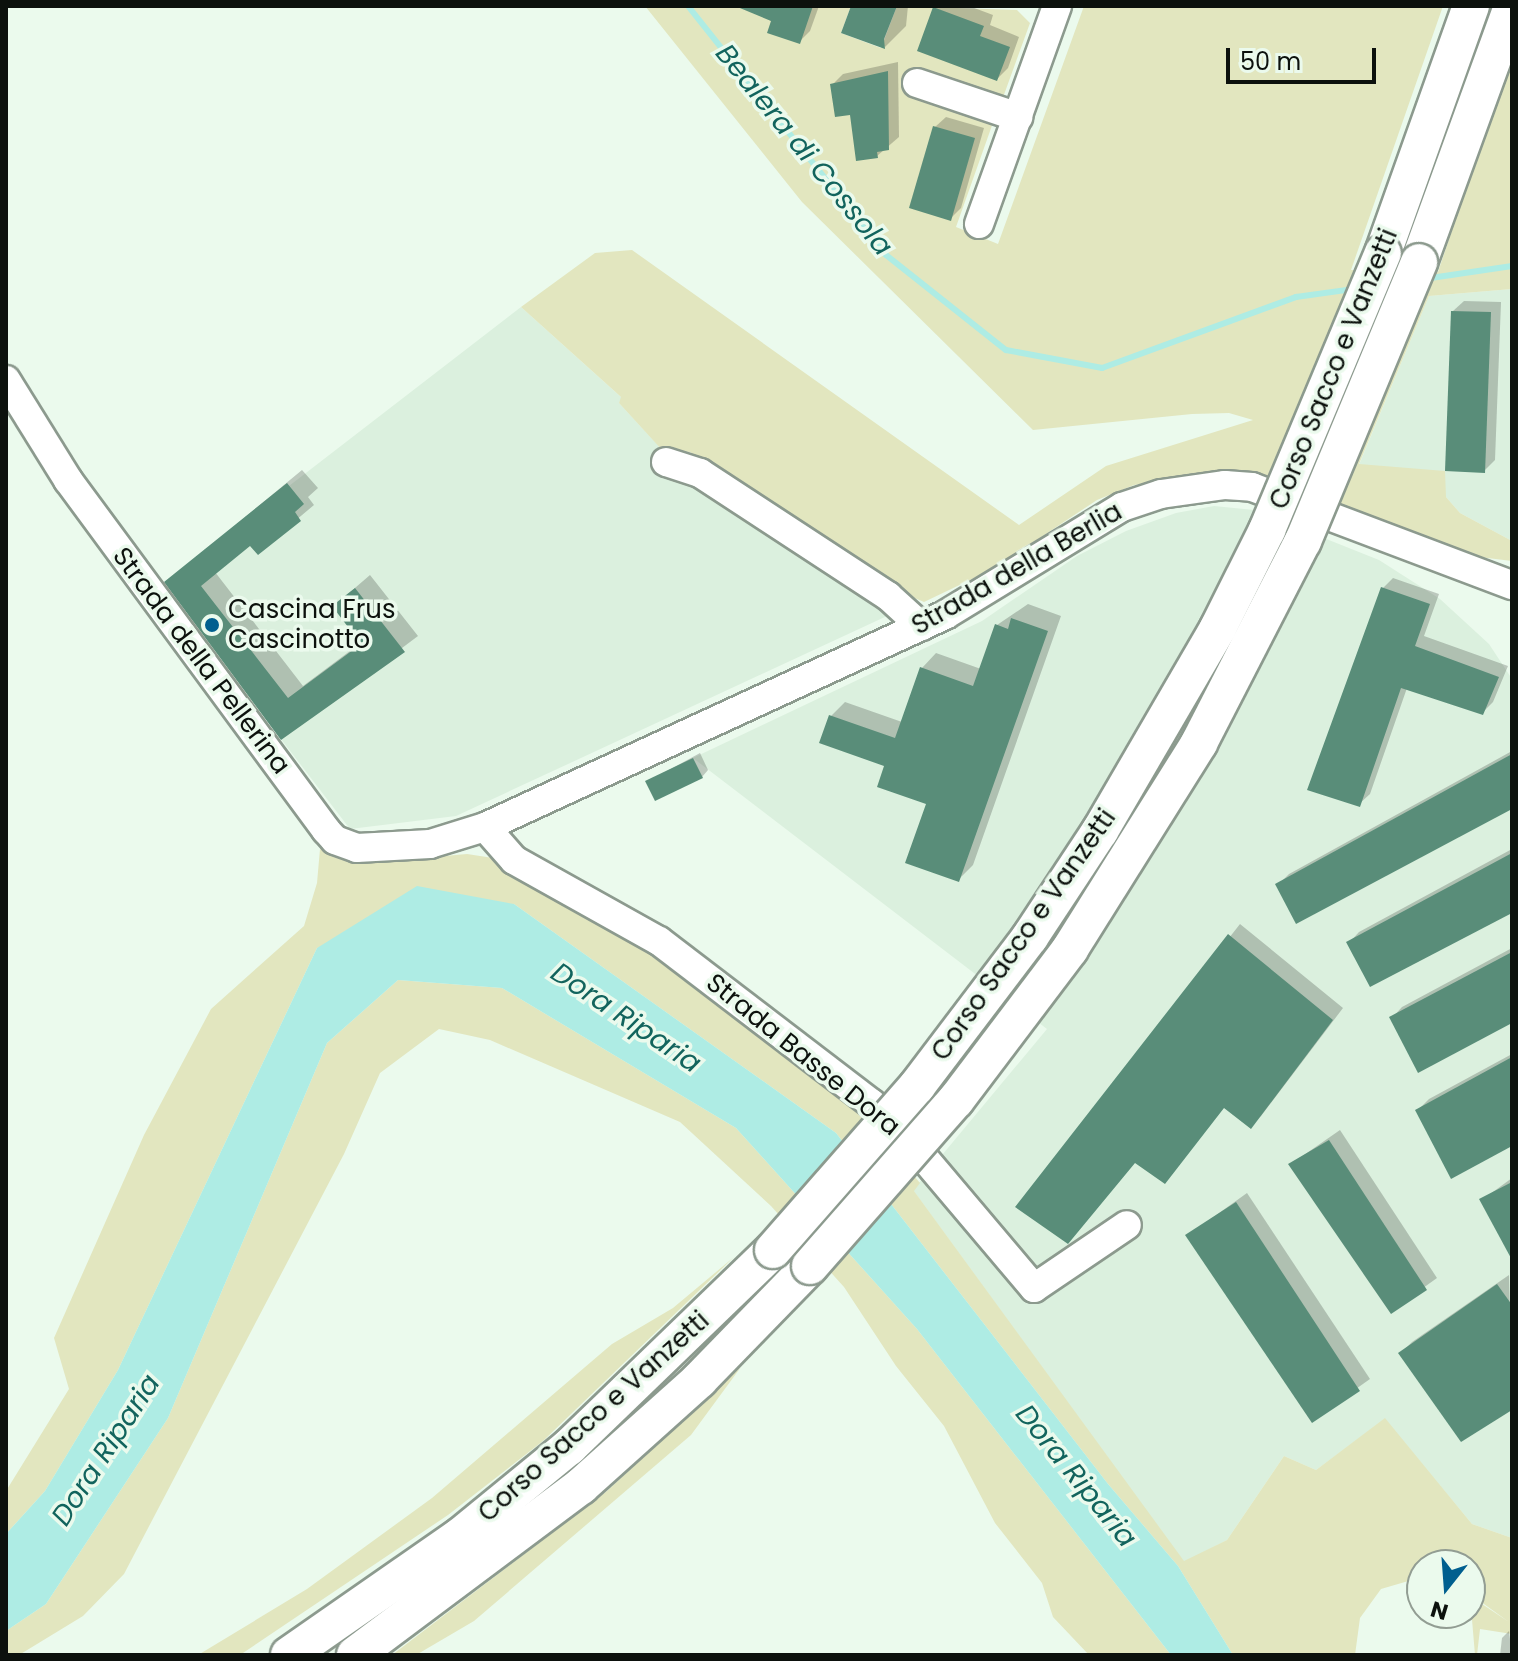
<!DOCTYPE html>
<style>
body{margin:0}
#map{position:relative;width:1518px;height:1661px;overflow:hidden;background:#ebfaed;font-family:Poppins,sans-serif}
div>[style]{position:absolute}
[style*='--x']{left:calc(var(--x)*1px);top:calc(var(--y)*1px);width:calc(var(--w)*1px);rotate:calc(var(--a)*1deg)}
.built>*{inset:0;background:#dbf0de}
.green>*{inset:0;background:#e2e6bf}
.water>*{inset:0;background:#aeece4}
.shadow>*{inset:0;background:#0003}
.stream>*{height:6px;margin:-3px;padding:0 3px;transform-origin:3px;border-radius:3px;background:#aeece4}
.building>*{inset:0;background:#598d79}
.roads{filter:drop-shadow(2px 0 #8c9a8e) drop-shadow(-2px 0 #8c9a8e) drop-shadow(0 2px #8c9a8e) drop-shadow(0 -2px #8c9a8e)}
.minor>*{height:28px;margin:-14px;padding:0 14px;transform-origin:14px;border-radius:14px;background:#fff}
.major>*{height:36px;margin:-18px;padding:0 18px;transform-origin:18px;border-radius:18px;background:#fff}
.bridges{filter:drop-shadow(2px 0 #8c9a8e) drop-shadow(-2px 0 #8c9a8e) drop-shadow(0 2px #8c9a8e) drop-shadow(0 -2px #8c9a8e)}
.major-bridge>*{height:36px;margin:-18px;padding:0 18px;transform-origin:18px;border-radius:18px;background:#fff}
.dots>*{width:22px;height:22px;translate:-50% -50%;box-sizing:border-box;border:4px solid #ebfaed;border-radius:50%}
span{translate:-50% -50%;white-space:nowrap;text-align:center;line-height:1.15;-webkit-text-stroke:7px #ebfaed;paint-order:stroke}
.street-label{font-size:26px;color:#0c110d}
.poi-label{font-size:26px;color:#0c110d}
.left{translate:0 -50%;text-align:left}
.water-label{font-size:28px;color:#12645d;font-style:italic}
.frame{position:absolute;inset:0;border:8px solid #0c110d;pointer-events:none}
.north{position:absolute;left:1406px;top:1549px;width:80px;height:80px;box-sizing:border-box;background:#ebfaed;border:2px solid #929d93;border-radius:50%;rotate:197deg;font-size:22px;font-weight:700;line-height:32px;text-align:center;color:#0c110d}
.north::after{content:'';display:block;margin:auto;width:28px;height:36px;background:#005f8f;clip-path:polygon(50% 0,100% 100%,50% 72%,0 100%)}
.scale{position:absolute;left:1226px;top:48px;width:150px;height:36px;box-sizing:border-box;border:4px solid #0c110d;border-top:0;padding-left:10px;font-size:24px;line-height:28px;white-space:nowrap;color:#0c110d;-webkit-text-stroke:6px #ebfaed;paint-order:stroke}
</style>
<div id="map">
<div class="built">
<div style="clip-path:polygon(1512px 289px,1512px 541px,1460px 513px,1446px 497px,1359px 465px,1429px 296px)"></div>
<div style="clip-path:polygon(521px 307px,622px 398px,619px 403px,690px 480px,876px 596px,887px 616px,456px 816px,350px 829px,162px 584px)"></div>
<div style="clip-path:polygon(1214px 506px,1254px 510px,1379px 560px,1440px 599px,1489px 644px,1512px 679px,1512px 1538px,1472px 1524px,1385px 1419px,1316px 1470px,1284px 1456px,1227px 1540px,1184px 1562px,913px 1190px,1047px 1029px,693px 758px,982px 621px,1077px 556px,1126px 531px,1176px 513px)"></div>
</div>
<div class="green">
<div style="clip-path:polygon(645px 6px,851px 6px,841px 33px,881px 48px,897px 6px,1017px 10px,1030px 23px,1001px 103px,917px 78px,916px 99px,930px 95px,995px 117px,956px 227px,998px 244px,1084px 6px,1443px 6px,1351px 270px,1438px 272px,1512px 51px,1512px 289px,1429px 296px,1359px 464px,1445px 471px,1446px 497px,1460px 513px,1512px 541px,1512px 561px,1471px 556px,1229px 472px,1134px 485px,1097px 500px,993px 569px,924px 602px,898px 591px,690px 452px,662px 450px,619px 403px,621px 397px,521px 307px,595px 253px,632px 250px,1019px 525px,1106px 466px,1253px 420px,1229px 413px,1192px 414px,1033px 430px,802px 202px)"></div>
<div style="clip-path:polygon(320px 849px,337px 857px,378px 862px,467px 854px,493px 858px,654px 954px,861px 1114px,920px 1183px,914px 1191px,1184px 1561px,1227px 1540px,1284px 1456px,1316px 1470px,1385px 1418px,1472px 1524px,1512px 1538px,1512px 1634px,1480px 1629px,1477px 1655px,1475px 1655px,1470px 1596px,1509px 1622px,1470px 1594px,1470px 1565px,1422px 1565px,1422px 1577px,1381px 1589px,1360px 1618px,1355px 1655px,1233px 1655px,1178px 1566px,1108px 1484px,836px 1133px,514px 904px,317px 948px,118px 1370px,45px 1491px,6px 1534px,6px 1491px,69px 1389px,54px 1338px,144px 1135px,211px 1009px,304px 926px,317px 883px)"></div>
<div style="clip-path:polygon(398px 980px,502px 988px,736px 1128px,917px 1329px,1171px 1655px,1089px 1655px,1053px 1617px,1042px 1583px,995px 1523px,944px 1426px,896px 1366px,844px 1287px,771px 1206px,680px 1122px,490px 1040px,439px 1029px,380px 1073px,344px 1154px,124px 1574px,83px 1616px,19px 1655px,6px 1655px,6px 1631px,46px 1604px,168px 1418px,327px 1043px)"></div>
<div style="clip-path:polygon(734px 1257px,543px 1441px,448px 1515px,240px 1655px,198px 1655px,307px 1589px,432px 1498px,612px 1344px,673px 1308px)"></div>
<div style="clip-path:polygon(741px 1367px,691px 1435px,474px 1621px,416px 1655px,392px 1655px,607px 1491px)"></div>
</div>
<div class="water">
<div style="clip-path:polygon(417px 886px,514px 904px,836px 1133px,1108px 1484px,1178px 1566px,1233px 1655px,1171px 1655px,917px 1329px,736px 1128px,502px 988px,398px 980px,327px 1043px,168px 1418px,46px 1604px,6px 1631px,6px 1534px,45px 1491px,118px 1370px,317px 948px)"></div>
</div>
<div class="shadow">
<div style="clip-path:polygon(751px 6px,819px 6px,810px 31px,799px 42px)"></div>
<div style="clip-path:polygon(853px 6px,908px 6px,906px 26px,885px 47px)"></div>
<div style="clip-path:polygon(969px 6px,993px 15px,990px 25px,1019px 37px,1008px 68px,997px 79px,935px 8px)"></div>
<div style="clip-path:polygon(898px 62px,899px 137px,877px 156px,832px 85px,843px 74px)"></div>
<div style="clip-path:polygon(946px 117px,984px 128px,961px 208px,950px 219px,935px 127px)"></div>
<div style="clip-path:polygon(1464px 301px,1501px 302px,1495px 460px,1484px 471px,1453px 311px)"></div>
<div style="clip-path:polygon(302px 470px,318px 488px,308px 497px,314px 505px,258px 552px,251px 543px,215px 572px,303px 686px,362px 642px,334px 606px,370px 575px,418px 636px,282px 738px,167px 582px)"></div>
<div style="clip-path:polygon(1393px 578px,1439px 594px,1424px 636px,1508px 666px,1493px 702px,1482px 713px,1407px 688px,1370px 794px,1359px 804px,1383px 588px)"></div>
<div style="clip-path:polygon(1028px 604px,1061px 616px,973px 865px,958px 880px,928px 803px,831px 716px,845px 702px,902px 722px,922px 668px,936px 653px,981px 669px,997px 625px)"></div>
<div style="clip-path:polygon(1512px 751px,1512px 806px,1278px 885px,1289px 874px)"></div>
<div style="clip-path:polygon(700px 753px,708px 770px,702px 777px,647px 782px)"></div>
<div style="clip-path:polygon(1512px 849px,1512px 911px,1349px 943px,1359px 932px)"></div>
<div style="clip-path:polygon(1240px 924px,1343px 1008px,1261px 1116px,1250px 1126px,1225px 1106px,1164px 1182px,1136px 1161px,1018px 1207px)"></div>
<div style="clip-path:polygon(1512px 948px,1512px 1021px,1392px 1018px,1402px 1007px)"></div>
<div style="clip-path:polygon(1512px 1054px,1512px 1144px,1418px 1110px,1429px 1099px)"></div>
<div style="clip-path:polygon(1340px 1130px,1437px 1278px,1391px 1311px,1291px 1164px)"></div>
<div style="clip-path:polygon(1512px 1178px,1512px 1249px,1482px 1200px)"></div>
<div style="clip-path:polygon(1247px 1193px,1370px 1379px,1312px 1420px,1187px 1236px)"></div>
<div style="clip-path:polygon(1509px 1275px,1512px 1407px,1401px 1353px,1412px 1342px)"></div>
<div style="clip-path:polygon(1509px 1631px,1512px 1655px,1500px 1655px,1502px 1638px)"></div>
</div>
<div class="stream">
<div style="--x:688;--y:6;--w:318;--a:51.5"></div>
<div style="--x:886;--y:255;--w:153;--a:38.4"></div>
<div style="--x:1006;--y:350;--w:98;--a:10.6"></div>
<div style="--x:1102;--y:368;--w:207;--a:-20.1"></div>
<div style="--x:1296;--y:297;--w:59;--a:-7.9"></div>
<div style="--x:1424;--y:279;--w:89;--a:-8.4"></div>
</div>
<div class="building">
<div style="clip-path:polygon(735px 6px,813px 6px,800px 44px,767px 33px,771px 21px)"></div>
<div style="clip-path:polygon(851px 6px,897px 6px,884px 39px,885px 49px,841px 33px)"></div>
<div style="clip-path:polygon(933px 7px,984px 26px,980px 36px,1010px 47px,997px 81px,917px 51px)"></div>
<div style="clip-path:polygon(888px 71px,889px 150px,877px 152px,878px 158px,856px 161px,850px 115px,835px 117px,830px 84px)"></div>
<div style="clip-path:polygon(933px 126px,975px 138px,951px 221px,909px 208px)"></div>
<div style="clip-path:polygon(1451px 311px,1491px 312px,1485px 473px,1445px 471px)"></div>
<div style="clip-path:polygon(287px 483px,304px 504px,295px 512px,301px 521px,258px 555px,250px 546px,201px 586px,288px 698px,361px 644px,332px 606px,355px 588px,405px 652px,281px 740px,164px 582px)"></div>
<div style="clip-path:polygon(1381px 587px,1430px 604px,1415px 646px,1499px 677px,1483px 715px,1401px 688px,1360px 807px,1307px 790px)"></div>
<div style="clip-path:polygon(1011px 618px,1048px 631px,959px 882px,905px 863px,926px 804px,877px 787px,884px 766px,819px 743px,829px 715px,895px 738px,920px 667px,973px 686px,995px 624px,1008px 629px)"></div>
<div style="clip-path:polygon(1512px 754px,1512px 809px,1296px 924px,1275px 884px)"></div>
<div style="clip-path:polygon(693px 758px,703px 778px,655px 801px,645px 781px)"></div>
<div style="clip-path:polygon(1512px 853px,1512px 913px,1370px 987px,1346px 942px)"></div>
<div style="clip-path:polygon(1228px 934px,1333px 1020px,1251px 1129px,1224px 1108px,1165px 1184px,1135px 1163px,1068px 1244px,1015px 1207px)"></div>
<div style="clip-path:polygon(1512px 952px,1512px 1023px,1418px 1073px,1389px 1017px)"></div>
<div style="clip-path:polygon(1512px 1057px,1512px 1146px,1451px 1179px,1415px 1110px)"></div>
<div style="clip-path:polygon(1329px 1140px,1427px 1290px,1391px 1314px,1288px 1164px)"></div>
<div style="clip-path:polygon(1512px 1182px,1512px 1260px,1479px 1199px)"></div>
<div style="clip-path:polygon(1236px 1202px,1360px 1391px,1312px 1423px,1185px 1235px)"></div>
<div style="clip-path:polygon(1497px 1284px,1512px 1305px,1512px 1410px,1461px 1442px,1398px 1353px)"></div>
</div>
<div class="roads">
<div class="minor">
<div style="--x:917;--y:83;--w:107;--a:18.6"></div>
<div style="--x:979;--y:224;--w:232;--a:-70.3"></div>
<div style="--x:6;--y:380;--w:118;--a:58.2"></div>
<div style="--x:68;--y:480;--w:435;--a:53.6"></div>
<div style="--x:326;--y:830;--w:13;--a:48"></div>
<div style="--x:335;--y:840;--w:23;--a:20"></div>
<div style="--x:357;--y:848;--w:73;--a:-3.1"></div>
<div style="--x:430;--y:844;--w:58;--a:-17.2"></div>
<div style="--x:485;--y:827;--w:507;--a:-24.74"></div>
<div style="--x:945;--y:615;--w:207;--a:-31.4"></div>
<div style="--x:1122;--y:507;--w:41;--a:-18.4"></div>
<div style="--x:1161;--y:494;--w:65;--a:-8"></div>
<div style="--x:1225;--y:485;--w:27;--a:4"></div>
<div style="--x:1252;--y:487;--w:278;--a:20.7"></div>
<div style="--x:666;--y:462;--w:36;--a:18"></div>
<div style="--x:700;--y:473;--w:225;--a:33.2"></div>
<div style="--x:888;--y:596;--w:45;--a:42.3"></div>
<div style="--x:485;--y:827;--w:44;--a:48.7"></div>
<div style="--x:514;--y:860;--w:166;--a:29.2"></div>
<div style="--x:659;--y:941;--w:267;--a:37.4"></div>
<div style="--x:871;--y:1103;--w:44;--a:43.2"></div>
<div style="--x:903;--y:1133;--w:203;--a:49.8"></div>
<div style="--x:1034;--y:1288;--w:112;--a:-34.1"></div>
</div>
<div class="major">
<div style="--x:1383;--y:253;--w:262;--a:-70.4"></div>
<div style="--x:1419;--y:262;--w:272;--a:-70"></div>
<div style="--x:289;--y:1655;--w:207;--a:-34.8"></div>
<div style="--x:459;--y:1537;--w:142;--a:-39.3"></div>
<div style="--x:569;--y:1447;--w:284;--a:-44"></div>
<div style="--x:355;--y:1655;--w:282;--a:-36.8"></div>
<div style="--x:581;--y:1486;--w:159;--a:-41.9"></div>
<div style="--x:699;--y:1380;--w:159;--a:-45.8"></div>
</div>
</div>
<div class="bridges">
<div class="major-bridge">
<div style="--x:773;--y:1250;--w:218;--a:-48.7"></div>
<div style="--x:917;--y:1086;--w:187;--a:-52.8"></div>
<div style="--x:1030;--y:937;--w:127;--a:-56.6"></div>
<div style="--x:1100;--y:831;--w:235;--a:-59.8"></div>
<div style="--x:1218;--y:628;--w:110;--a:-63.4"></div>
<div style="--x:1267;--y:530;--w:300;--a:-67.3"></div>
<div style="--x:810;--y:1266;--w:221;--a:-48.7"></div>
<div style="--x:956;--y:1100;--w:189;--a:-52.9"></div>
<div style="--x:1070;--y:949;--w:243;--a:-57.9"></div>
<div style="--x:1199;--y:743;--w:227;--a:-62.8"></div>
<div style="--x:1303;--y:541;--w:302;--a:-67.4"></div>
</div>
</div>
<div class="dots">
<div style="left:212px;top:625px;background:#005f8f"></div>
</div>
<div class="street-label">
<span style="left:1334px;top:369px;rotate:-68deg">Corso Sacco e Vanzetti</span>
<span style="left:1017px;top:569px;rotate:-30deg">Strada della Berlia</span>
<span style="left:201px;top:661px;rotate:53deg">Strada della Pellerina</span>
<span style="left:1024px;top:935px;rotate:-55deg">Corso Sacco e Vanzetti</span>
<span style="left:803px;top:1055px;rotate:39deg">Strada Basse Dora</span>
<span style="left:594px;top:1417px;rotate:-42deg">Corso Sacco e Vanzetti</span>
</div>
<div class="poi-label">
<span class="left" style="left:228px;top:625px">Cascina Frus<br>Cascinotto</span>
</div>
<div class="water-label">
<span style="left:804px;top:150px;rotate:51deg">Bealera di Cossola</span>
<span style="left:626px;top:1018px;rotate:34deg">Dora Riparia</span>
<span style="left:106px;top:1450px;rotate:-57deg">Dora Riparia</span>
<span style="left:1076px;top:1476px;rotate:51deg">Dora Riparia</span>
</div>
<div class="frame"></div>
<div class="north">N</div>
<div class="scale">50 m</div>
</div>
